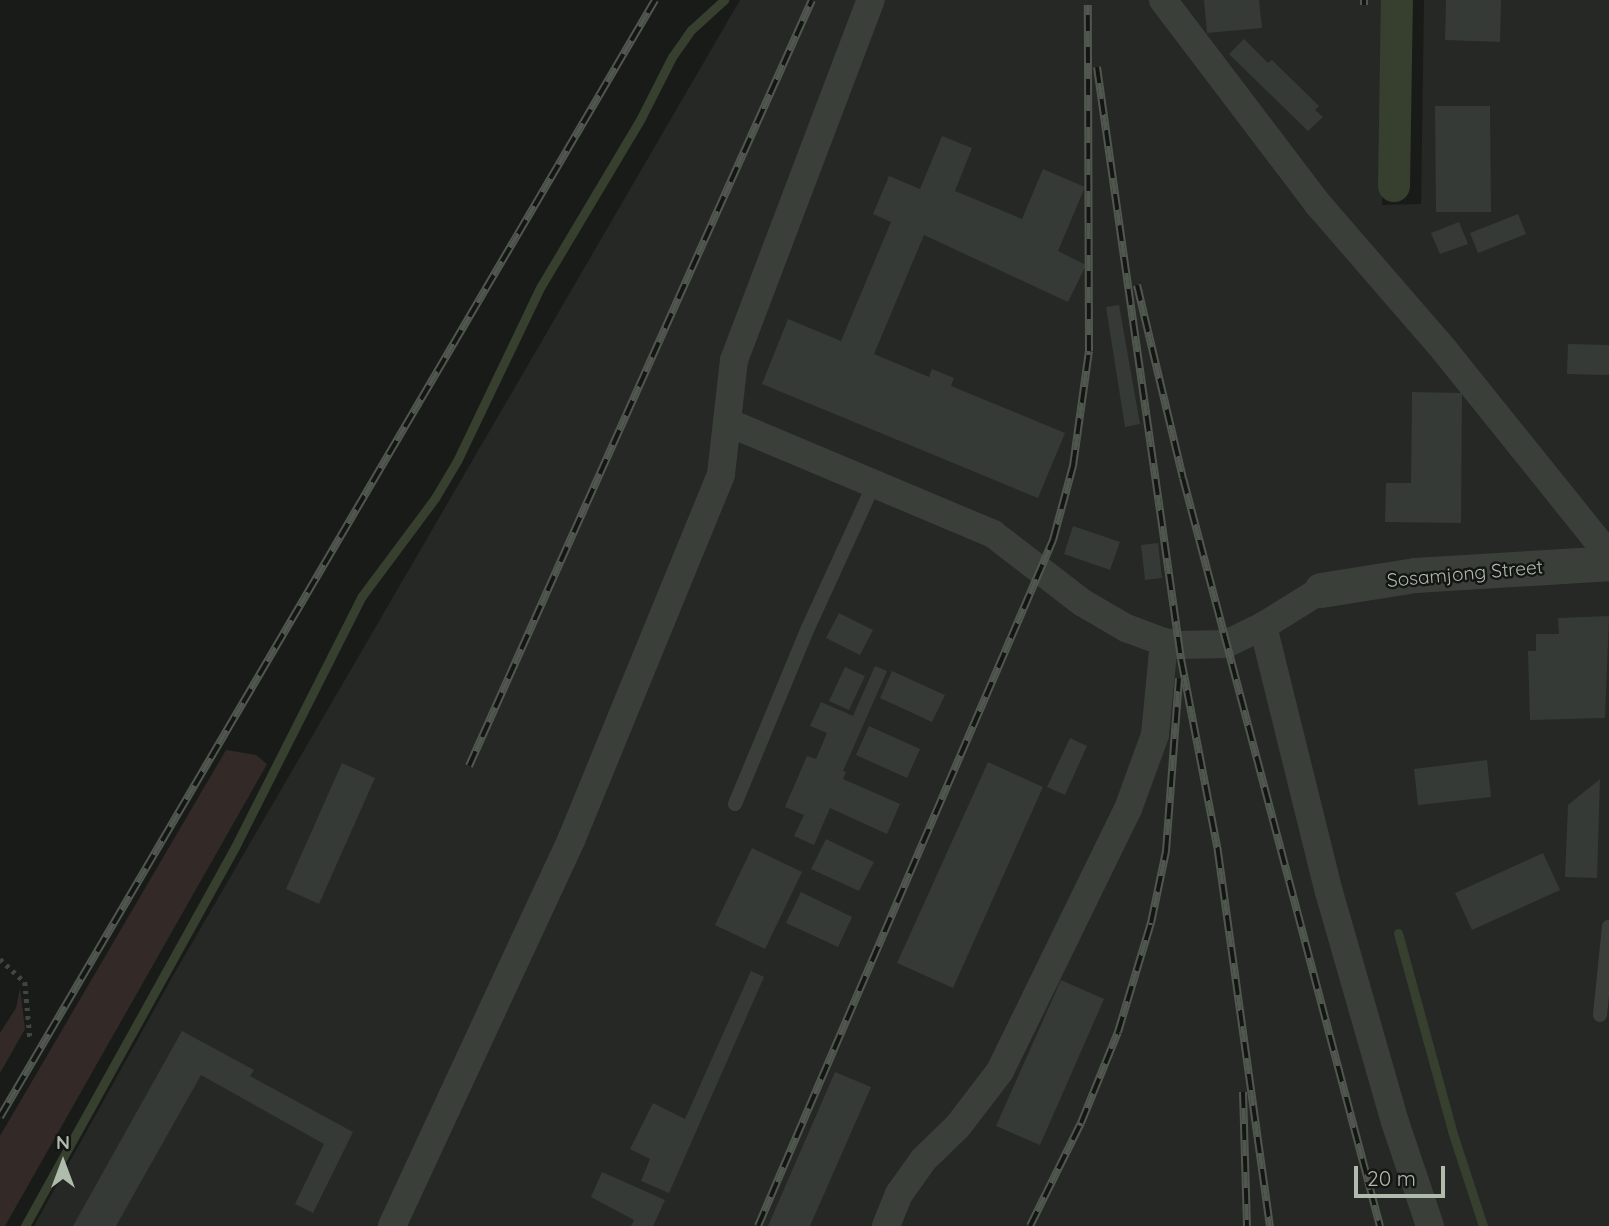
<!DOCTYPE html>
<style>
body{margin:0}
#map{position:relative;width:1609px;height:1226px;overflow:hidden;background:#191b19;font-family:Quicksand,sans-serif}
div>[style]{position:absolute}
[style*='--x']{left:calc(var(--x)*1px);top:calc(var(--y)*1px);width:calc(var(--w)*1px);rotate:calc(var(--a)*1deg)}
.built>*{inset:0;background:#252825}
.green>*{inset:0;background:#332a28}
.stream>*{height:9px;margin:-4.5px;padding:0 4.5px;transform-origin:4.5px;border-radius:4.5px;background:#37402e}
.canal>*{height:32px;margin:-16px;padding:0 16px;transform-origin:16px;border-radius:16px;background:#37402e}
.building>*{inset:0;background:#363a36}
.path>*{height:4.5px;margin-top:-2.25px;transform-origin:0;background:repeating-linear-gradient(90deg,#41473f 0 3.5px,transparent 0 8.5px)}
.service>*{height:14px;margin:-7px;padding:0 7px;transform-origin:7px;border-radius:7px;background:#3a4039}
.minor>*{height:28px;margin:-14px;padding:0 14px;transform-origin:14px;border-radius:14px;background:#3a4039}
.tertiary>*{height:35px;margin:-17.5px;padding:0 17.5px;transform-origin:17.5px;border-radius:17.5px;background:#3a4039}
.rail>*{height:8px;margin-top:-4px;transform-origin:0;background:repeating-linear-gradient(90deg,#141614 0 16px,#50574e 0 32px);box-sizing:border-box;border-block:2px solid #50574e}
span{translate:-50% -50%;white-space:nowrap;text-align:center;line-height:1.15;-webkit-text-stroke:5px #141614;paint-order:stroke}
.street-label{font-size:19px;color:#afbbab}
.north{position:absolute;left:28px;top:1128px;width:70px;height:70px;-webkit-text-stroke:5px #141614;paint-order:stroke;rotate:0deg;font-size:19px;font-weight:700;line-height:28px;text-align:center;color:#afbbab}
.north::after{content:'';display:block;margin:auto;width:24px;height:32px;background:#afbbab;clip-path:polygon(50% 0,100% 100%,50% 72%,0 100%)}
.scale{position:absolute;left:1354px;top:1166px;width:91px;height:32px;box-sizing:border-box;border:4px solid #afbbab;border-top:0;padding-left:9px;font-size:21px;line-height:24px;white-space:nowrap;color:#afbbab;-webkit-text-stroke:5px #141614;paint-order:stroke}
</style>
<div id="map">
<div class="built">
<div style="clip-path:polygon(740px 0,1383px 0,1382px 205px,1421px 204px,1424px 0,1609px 0,1609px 1226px,34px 1226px,174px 974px)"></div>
</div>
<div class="green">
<div style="clip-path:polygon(226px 750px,256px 755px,267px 764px,5px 1226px,0 1226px,0 1136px)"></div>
<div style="clip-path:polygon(20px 988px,25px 1029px,0 1073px,0 1033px,16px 1008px)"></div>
</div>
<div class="stream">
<div style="--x:1398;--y:933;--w:205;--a:74.7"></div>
<div style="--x:1452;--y:1131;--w:100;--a:71.9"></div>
<div style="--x:25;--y:1226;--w:433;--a:-61"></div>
<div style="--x:235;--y:847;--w:281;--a:-63.2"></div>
<div style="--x:362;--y:596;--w:122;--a:-53.3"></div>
<div style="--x:435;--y:498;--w:43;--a:-59.3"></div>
<div style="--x:457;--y:461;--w:194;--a:-64.4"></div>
<div style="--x:541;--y:286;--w:196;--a:-59.2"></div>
<div style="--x:641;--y:118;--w:68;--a:-63.1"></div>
<div style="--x:672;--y:57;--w:33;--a:-55"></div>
<div style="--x:691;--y:30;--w:45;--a:-42.3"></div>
</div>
<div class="canal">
<div style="--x:1394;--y:186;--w:186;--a:-89.1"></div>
</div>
<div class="building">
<div style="clip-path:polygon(1204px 0,1259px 0,1262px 28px,1207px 33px)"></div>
<div style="clip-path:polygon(1446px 0,1501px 0,1500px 42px,1445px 40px)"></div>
<div style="clip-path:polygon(1244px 39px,1268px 63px,1272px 60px,1319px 106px,1315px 110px,1323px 117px,1308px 131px,1229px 54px)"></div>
<div style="clip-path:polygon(1435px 106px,1490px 106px,1491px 212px,1436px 212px)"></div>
<div style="clip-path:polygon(942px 136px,972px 148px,955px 191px,1022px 219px,1043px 169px,1085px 187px,1058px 251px,1086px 265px,1068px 302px,924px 235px,874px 354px,929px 377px,932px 369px,954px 378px,951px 386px,1065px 433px,1038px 498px,762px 384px,788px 319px,841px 341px,891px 222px,873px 214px,889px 176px,920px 189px)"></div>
<div style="clip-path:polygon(1518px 214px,1526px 234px,1478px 253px,1470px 233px)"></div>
<div style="clip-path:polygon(1459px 222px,1468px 244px,1440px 254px,1431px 233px)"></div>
<div style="clip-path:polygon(1119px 305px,1140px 424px,1125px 427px,1106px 307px)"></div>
<div style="clip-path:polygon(1568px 344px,1609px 345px,1609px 375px,1567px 374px)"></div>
<div style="clip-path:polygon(1412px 392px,1462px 393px,1461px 523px,1385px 522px,1386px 483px,1411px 483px)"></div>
<div style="clip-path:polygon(1073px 526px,1120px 542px,1110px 570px,1064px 554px)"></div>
<div style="clip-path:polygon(1158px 543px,1162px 578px,1145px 580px,1141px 545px)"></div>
<div style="clip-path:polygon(839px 613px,873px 630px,860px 655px,826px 638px)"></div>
<div style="clip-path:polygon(1609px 616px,1605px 718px,1530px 720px,1528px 651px,1536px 651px,1536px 634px,1559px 634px,1558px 618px)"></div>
<div style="clip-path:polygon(875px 666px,887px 671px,843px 771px,846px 772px,843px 779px,900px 804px,887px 834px,830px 808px,814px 845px,794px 836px,804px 815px,785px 807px,807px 756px,816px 759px,827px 733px,810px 726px,821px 702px,853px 716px)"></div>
<div style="clip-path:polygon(845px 667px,865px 676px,849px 710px,829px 701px)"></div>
<div style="clip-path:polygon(892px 671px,945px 695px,932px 722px,880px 698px)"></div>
<div style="clip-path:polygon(869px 726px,920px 749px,907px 778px,856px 755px)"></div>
<div style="clip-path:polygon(1070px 738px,1087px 746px,1065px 795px,1047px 787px)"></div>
<div style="clip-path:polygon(1487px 760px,1491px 797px,1418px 805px,1414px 769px)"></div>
<div style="clip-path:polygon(988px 762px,1043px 787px,953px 988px,897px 963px)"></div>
<div style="clip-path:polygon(342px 763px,375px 778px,319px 904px,286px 889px)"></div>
<div style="clip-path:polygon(1600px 779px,1597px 878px,1565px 877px,1568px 805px)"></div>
<div style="clip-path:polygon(826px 839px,874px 862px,859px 891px,811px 869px)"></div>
<div style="clip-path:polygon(752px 848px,802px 872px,765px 949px,715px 925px)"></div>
<div style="clip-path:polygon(1543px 853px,1560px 890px,1472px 930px,1455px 893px)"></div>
<div style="clip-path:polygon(801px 892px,852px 917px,838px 947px,786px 923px)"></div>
<div style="clip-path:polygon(751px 971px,764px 977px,669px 1193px,641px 1181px,650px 1159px,630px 1149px,653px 1103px,685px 1119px)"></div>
<div style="clip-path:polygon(1061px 980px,1104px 999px,1040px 1145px,996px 1126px)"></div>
<div style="clip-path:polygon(182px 1031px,254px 1070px,250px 1076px,353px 1132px,313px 1213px,295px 1204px,324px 1144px,201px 1075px,116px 1226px,73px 1226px)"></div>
<div style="clip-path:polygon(835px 1072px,871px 1087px,810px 1226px,768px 1226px)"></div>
<div style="clip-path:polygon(602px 1172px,665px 1200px,653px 1226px,631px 1226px,634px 1220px,591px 1197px)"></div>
</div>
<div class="path">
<div style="--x:0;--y:959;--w:34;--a:43"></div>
<div style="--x:25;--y:982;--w:56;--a:84.9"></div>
</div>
<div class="service">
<div style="--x:735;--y:804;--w:191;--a:-67.5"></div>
<div style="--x:808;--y:628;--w:158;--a:-65.4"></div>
<div style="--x:1600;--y:1015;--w:89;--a:-84.2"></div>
</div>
<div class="minor">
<div style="--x:1163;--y:0;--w:255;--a:52.8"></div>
<div style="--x:1317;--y:203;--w:196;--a:49.1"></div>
<div style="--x:1445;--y:351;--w:262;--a:51.2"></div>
<div style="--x:727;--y:422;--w:289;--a:22.8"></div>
<div style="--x:993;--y:534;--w:113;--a:37.5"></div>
<div style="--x:1083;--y:603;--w:50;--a:30.2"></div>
<div style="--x:1126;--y:628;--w:40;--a:20.2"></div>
<div style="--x:1164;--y:642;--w:15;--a:11"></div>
<div style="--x:1179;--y:645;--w:47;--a:-1.2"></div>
<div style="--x:1226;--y:644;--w:41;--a:-25.9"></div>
<div style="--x:1263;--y:626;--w:68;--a:-31.8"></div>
<div style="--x:1263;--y:626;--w:274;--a:76.1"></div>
<div style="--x:1329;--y:892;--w:239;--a:74"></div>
<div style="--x:1395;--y:1122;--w:110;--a:71.4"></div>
<div style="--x:392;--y:1226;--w:428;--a:-65.1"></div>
<div style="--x:572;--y:838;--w:393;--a:-67.7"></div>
<div style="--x:721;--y:474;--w:115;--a:-83.5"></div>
<div style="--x:734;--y:360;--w:385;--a:-69.2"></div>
<div style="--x:886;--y:1226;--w:35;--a:-68"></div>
<div style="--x:899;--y:1194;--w:43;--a:-54.5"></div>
<div style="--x:924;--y:1159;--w:47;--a:-44.1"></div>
<div style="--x:958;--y:1126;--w:69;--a:-52.6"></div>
<div style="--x:1000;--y:1071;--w:292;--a:-64"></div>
<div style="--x:1128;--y:809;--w:79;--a:-70"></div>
<div style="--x:1155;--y:735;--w:93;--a:-84.5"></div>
</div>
<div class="tertiary">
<div style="--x:1321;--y:590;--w:95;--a:-9.1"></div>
<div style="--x:1415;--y:575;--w:194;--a:-3.5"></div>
</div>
<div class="rail">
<div style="--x:1364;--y:0;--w:5;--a:90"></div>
<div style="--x:1097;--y:67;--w:598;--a:81.92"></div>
<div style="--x:1181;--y:659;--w:197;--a:79.1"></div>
<div style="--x:1218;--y:852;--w:378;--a:82.1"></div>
<div style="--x:1137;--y:285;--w:198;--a:76.6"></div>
<div style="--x:1183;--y:478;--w:774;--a:75.25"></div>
<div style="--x:469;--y:766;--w:839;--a:-65.88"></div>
<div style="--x:1243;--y:1092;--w:134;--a:88.3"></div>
<div style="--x:0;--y:1117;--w:1295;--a:-59.61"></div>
<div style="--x:758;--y:1226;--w:747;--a:-66.73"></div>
<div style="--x:1053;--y:540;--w:77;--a:-74.9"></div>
<div style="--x:1073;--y:466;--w:116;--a:-82.1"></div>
<div style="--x:1089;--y:351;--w:346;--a:-90.2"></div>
<div style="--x:1030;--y:1226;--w:115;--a:-63.7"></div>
<div style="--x:1081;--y:1123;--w:98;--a:-67.9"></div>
<div style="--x:1118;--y:1032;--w:114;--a:-73.2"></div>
<div style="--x:1151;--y:923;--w:74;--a:-78.2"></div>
<div style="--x:1166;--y:851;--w:173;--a:-85.7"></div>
</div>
<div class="street-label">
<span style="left:1465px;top:574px;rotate:-5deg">Sosamjong Street</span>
</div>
<div class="north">N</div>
<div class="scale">20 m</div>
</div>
